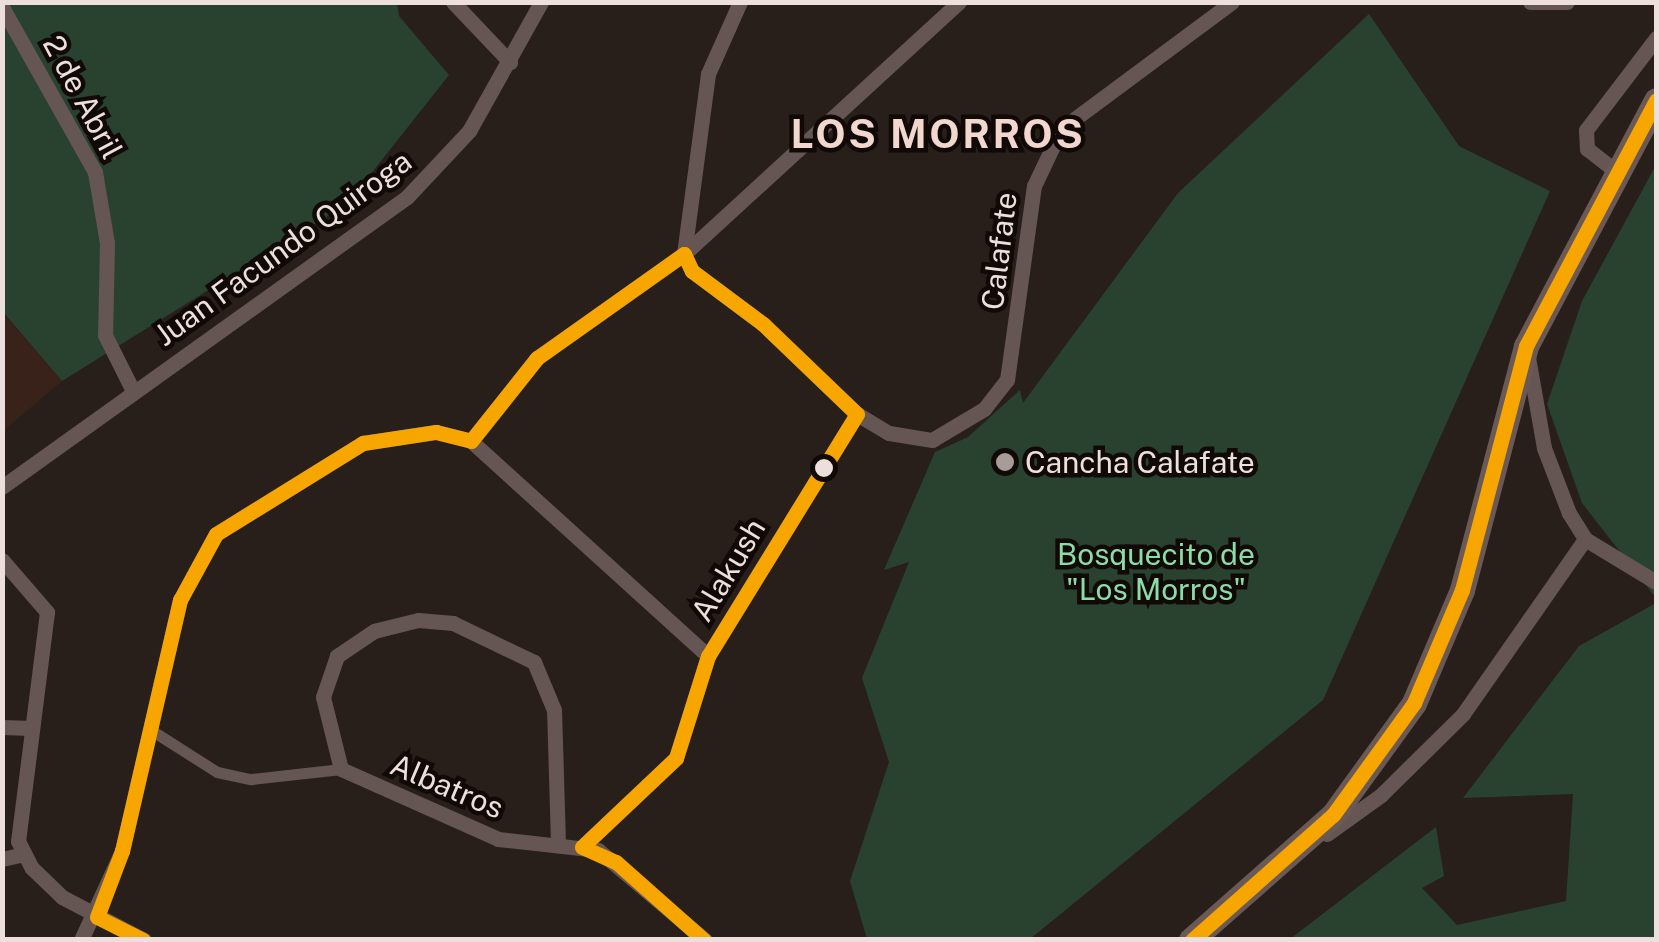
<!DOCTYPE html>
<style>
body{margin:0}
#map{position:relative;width:1659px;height:942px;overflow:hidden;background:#281f1b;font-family:"Public Sans",sans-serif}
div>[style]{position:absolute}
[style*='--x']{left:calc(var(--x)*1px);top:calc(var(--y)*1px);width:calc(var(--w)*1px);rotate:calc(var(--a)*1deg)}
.built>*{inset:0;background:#382219}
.green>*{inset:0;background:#28422f}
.pedestrian>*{height:11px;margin:-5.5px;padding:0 5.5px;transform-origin:5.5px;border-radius:5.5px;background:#655653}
.minor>*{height:15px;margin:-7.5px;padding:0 7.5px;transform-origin:7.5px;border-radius:7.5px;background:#655653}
.trunk>*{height:25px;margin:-12.5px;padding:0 12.5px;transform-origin:12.5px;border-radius:12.5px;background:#6b5956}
.bus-1>*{height:15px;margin:-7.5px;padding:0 7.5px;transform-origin:7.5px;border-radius:7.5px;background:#f7a600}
.dots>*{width:28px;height:28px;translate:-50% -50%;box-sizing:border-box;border:5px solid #100906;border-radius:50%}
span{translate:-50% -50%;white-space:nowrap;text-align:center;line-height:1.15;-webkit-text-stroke:9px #100906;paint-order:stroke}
.street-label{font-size:30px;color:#ede0dc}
.poi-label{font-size:30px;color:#ede0dc}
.left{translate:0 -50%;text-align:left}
.park-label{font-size:30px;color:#8cdca7}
.district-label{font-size:40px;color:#f1d7ce;font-weight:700;letter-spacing:2.5px}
.frame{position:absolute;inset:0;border:5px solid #ede0dc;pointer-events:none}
</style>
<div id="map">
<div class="built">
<div style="clip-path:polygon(2px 312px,62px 381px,3px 431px,2px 431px)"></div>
</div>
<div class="green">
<div style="clip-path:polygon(2px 3px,397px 3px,399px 16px,449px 75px,347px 204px,62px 381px,3px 312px)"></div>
<div style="clip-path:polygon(1369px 14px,1459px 146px,1550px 191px,1323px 700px,1030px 939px,867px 939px,850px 881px,889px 762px,862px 678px,909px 562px,884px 570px,935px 452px,968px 437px,1020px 390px,1023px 403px,1178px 193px)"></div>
<div style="clip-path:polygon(1656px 165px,1656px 598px,1582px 503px,1547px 404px,1582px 301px)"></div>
<div style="clip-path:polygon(1656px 603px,1656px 939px,1290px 939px,1436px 827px,1444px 876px,1422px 888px,1457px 925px,1566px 901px,1573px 794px,1463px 798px,1579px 646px)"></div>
</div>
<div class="pedestrian">
<div style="--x:151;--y:730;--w:78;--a:32.5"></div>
<div style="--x:217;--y:772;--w:35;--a:12"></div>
<div style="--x:251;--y:779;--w:91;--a:-6.3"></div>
</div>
<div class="minor">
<div style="--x:453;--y:2;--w:83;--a:46.5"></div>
<div style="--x:740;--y:2;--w:79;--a:114"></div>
<div style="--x:708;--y:74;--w:182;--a:97.6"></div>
<div style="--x:684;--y:254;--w:19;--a:65"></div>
<div style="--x:692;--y:271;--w:89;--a:36.7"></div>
<div style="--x:763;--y:324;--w:130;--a:43.8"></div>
<div style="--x:857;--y:414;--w:37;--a:31"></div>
<div style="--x:889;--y:433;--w:44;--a:9.2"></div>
<div style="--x:932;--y:440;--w:61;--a:-30.8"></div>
<div style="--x:984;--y:409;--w:37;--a:-52"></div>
<div style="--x:1007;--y:380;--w:196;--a:-82.1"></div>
<div style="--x:1034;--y:186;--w:63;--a:-64.7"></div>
<div style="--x:1061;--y:129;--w:213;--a:-36.6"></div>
<div style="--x:1530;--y:2;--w:37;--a:0"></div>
<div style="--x:2;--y:7;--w:189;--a:60.6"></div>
<div style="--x:95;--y:172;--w:72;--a:80.4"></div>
<div style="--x:107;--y:243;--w:92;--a:91.2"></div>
<div style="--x:105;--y:335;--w:63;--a:63.4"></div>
<div style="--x:1613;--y:169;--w:33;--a:-142"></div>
<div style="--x:1587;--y:149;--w:19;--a:-93"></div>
<div style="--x:1586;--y:130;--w:116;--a:-52.7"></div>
<div style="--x:1528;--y:357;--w:92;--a:80"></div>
<div style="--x:1544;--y:448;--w:70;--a:69"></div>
<div style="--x:1569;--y:513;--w:31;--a:58"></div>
<div style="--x:1585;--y:539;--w:83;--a:31.2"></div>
<div style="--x:471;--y:441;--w:320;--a:42.2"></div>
<div style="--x:2;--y:487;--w:498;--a:-35.6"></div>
<div style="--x:407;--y:197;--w:91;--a:-46.8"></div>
<div style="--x:469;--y:131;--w:148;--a:-60.8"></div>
<div style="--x:2;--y:560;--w:69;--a:49.1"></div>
<div style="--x:47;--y:612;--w:231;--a:97.2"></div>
<div style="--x:18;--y:841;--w:30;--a:63"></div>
<div style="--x:32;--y:868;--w:42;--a:44"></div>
<div style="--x:62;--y:897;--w:93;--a:27.7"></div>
<div style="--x:2;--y:727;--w:29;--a:2"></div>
<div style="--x:1327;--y:834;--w:67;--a:-35.8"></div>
<div style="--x:1381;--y:795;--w:115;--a:-44.6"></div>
<div style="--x:1463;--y:714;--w:213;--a:-55.1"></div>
<div style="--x:558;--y:843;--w:133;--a:-91.7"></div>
<div style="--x:554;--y:710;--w:52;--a:-112.6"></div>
<div style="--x:534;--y:662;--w:90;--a:-154.3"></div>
<div style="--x:453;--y:623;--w:35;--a:-175"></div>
<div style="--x:418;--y:620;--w:45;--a:166"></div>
<div style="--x:374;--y:631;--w:45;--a:146"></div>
<div style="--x:337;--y:656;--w:43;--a:108.9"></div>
<div style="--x:323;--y:697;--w:74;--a:76"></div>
<div style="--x:341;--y:769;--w:172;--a:24"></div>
<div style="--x:498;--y:839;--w:101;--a:6.3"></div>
<div style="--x:598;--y:850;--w:140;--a:40.1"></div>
<div style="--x:582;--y:847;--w:129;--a:-43.4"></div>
<div style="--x:676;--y:758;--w:107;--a:-72.6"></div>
<div style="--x:708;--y:656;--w:284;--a:-58.4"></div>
<div style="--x:2;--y:859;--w:23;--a:-13"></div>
<div style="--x:81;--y:940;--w:98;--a:-65.3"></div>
<div style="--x:122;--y:851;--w:258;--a:-77"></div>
<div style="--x:180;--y:600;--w:75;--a:-61.4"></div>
<div style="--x:216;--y:534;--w:173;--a:-31.8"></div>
<div style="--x:363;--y:443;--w:74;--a:-8.6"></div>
<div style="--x:436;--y:432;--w:36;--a:14"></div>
<div style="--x:471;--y:441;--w:106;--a:-51.5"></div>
<div style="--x:537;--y:358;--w:180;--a:-35.3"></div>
<div style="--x:684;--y:254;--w:373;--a:-42.5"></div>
</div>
<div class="trunk">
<div style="--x:1191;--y:940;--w:189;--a:-41.4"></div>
<div style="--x:1333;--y:815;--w:138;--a:-54.1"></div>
<div style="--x:1414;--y:703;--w:123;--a:-67"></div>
<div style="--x:1462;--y:590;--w:252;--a:-75.3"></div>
<div style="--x:1526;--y:346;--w:278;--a:-62.1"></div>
</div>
<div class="bus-1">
<div style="--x:582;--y:847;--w:37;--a:24"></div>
<div style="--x:616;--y:862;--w:118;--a:41.6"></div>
<div style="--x:143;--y:940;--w:51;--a:-153.4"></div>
<div style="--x:97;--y:917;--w:71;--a:-69.3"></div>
<div style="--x:122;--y:851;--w:258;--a:-77"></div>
<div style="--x:180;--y:600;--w:75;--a:-61.4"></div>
<div style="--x:216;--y:534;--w:173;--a:-31.8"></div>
<div style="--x:363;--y:443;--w:74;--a:-8.6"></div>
<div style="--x:436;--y:432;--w:36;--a:14"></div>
<div style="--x:471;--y:441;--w:106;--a:-51.5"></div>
<div style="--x:537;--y:358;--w:180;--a:-35.3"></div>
<div style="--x:684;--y:254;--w:19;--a:65"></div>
<div style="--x:692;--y:271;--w:89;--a:36.7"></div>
<div style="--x:763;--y:324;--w:130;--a:43.8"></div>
<div style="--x:857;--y:414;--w:284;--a:121.6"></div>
<div style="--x:708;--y:656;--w:107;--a:107.4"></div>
<div style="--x:676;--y:758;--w:129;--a:136.6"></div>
<div style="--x:1192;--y:940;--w:188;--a:-41.6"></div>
<div style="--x:1333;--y:815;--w:138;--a:-54.1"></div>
<div style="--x:1414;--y:703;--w:123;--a:-67"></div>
<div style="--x:1462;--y:590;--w:252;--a:-75.3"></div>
<div style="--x:1526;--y:346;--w:278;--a:-62.1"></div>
</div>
<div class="dots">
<div style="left:1005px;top:462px;background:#a89c98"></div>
<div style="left:824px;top:468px;background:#ede0dc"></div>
</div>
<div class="street-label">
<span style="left:83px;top:97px;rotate:62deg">2 de Abril</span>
<span style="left:283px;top:248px;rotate:-36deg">Juan Facundo Quiroga</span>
<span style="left:999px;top:251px;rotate:-83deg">Calafate</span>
<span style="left:728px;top:570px;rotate:-59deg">Alakush</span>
<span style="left:447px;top:786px;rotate:23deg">Albatros</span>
</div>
<div class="poi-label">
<span class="left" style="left:1025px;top:462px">Cancha Calafate</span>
</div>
<div class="park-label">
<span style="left:1156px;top:571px">Bosquecito de<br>"Los Morros"</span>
</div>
<div class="district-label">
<span style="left:938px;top:134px">LOS MORROS</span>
</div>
<div class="frame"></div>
</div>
